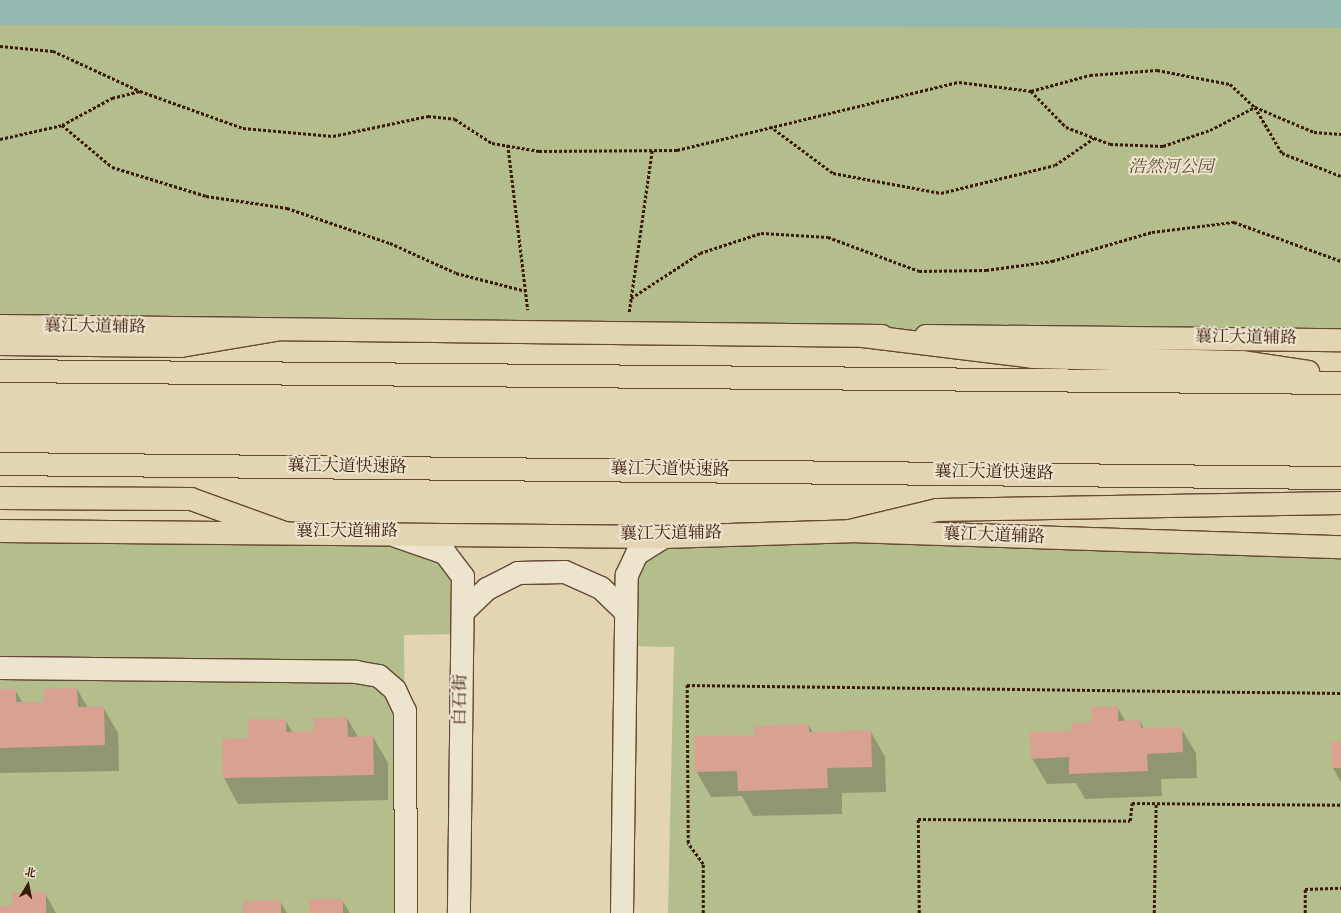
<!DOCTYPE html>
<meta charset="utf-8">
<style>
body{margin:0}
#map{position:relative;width:1341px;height:913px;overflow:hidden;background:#e3d5b2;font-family:"Sorts Mill Goudy","Noto Serif SC",serif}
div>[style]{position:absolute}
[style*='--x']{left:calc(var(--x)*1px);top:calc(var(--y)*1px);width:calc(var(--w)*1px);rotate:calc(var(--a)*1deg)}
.green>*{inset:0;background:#b4bd8c}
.water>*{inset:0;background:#95b8b0}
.shadow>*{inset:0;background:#0003}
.building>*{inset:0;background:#d9a290}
.path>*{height:2.5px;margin-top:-1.25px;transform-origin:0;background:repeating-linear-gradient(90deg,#3b1909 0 3px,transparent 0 5px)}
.roads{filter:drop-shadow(1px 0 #654833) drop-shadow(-1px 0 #654833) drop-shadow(0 1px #654833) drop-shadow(0 -1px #654833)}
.minor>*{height:22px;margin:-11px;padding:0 11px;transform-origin:11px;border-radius:11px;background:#ede4cd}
.major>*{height:22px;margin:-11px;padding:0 11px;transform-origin:11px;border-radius:11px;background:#e3d5b2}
.highway>*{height:22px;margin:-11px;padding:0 11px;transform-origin:11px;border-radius:11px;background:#e3d5b2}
span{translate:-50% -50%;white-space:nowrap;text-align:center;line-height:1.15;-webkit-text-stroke:4px #ede4cd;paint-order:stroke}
.park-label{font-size:17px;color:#5f4a30;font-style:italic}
.street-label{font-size:17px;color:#3b1909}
.north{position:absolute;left:8px;top:865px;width:40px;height:40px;-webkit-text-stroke:3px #ede4cd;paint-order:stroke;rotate:10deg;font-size:11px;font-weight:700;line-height:16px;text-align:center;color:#3b1909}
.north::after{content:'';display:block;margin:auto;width:14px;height:18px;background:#3b1909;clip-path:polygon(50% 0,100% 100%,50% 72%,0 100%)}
</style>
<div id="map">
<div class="green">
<div style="clip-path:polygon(0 0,1341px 0,1341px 340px,0 326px)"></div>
<div style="clip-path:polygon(0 531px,388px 533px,445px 553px,463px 577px,462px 634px,404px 635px,406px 913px,0 913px)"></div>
<div style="clip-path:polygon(664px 537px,1341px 547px,1341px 913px,668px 913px,674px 647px,626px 646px,627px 575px)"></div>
</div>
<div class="water">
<div style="clip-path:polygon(0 0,1341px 0,1341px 28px,0 25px)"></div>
</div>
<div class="shadow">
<div style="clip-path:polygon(77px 689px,88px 708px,103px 707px,118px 733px,119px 771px,0 773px,0 690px,15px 690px,23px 703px,45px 703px)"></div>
<div style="clip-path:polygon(1117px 707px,1126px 722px,1140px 721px,1144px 729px,1181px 728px,1196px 753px,1197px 778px,1161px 779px,1162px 796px,1085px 799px,1076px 783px,1047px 784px,1032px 758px)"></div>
<div style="clip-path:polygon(347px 718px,358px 737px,373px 737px,388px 763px,388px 800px,238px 804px,224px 778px,249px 739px,285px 720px,293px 733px,315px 732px)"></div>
<div style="clip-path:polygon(809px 725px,813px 733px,871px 732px,885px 757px,886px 792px,842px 793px,842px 814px,753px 816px,742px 796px,711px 797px,696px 771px,755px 736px)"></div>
<div style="clip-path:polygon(1341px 742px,1341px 782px,1333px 768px)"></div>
<div style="clip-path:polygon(45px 893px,56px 913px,72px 913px,0 913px,0 907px,13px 907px)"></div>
<div style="clip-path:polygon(342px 900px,350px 913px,310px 913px)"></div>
<div style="clip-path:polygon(280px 901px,287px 913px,244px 913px)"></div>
</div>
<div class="building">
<div style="clip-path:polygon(77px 688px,78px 707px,104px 706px,105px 745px,0 748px,0 689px,16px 689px,16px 702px,44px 702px,44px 689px)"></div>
<div style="clip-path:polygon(1118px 706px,1118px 721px,1140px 720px,1141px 728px,1182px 727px,1183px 752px,1147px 754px,1148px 771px,1069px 774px,1069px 757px,1031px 759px,1030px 732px,1072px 731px,1071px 723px,1092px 723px,1091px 707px)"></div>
<div style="clip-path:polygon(347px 717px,348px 737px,373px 736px,374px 775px,223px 778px,222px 739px,248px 738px,248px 719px,286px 719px,286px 732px,314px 731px,313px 718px)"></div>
<div style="clip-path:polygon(809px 724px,809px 732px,871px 730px,872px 767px,827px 768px,828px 788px,738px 791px,737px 771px,695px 772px,694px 736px,754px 735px,754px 726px)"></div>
<div style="clip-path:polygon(1341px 741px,1341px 768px,1332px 768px,1331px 742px)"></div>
<div style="clip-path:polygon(46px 892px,46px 913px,0 913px,0 906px,12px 906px,12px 893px)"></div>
<div style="clip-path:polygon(309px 899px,343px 899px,343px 913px,309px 913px)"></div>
<div style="clip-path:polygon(281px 900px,281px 913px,243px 913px,243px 901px)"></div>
</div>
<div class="path">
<div style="--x:0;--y:46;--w:53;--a:5.4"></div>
<div style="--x:53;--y:51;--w:96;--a:24.7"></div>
<div style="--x:140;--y:91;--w:109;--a:19.8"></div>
<div style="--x:243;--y:128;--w:90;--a:5.1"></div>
<div style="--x:333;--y:136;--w:97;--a:-11.9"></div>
<div style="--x:428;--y:116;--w:27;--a:6"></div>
<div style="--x:455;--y:119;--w:44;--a:33"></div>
<div style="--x:492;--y:143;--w:48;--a:9.7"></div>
<div style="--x:539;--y:151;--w:138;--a:-0.4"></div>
<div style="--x:677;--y:150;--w:290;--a:-13.6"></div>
<div style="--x:959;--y:82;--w:73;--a:7.1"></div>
<div style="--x:1031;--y:91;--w:50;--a:45.8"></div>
<div style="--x:1066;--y:127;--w:47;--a:21.1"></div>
<div style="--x:1110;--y:144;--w:53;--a:2.2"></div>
<div style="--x:1163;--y:146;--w:50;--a:-18.8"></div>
<div style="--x:1210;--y:130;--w:51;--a:-27.1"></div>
<div style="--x:1255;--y:107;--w:53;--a:59.6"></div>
<div style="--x:1282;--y:153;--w:63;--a:21.3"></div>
<div style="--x:1031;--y:91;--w:61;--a:-15.2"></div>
<div style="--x:1090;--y:75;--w:67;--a:-4.3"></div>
<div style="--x:1157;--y:70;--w:74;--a:10.9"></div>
<div style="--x:1230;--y:84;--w:34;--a:43"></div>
<div style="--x:1255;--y:107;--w:64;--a:23"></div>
<div style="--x:1314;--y:132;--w:27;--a:4"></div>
<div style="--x:62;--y:125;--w:65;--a:40"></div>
<div style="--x:112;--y:167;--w:98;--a:17.1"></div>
<div style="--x:206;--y:196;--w:82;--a:8.4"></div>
<div style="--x:287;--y:208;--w:109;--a:18.8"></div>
<div style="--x:390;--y:243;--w:72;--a:24.4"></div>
<div style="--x:456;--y:273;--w:72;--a:14.4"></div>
<div style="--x:770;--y:126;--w:79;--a:36.7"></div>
<div style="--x:833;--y:173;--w:110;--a:10.5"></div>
<div style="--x:941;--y:193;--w:117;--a:-13.8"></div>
<div style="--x:1055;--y:165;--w:47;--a:-34.7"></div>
<div style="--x:0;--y:139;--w:64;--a:-12.7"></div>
<div style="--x:62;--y:125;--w:57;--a:-28.4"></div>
<div style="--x:112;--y:98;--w:29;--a:-14"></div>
<div style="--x:508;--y:145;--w:166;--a:83.1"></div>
<div style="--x:631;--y:298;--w:82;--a:-33.1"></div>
<div style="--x:700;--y:253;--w:64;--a:-18.2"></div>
<div style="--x:761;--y:233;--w:67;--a:3.4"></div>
<div style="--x:828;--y:237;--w:97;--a:20.5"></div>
<div style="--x:919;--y:271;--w:67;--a:-0.9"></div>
<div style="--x:986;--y:270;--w:67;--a:-7.8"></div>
<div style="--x:1052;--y:261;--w:104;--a:-16.2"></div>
<div style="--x:1152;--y:232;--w:83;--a:-7"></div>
<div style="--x:1234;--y:222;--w:114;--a:20"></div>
<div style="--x:629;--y:312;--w:164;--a:-81.9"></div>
<div style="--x:703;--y:913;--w:49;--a:-90"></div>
<div style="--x:703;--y:864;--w:26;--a:-126"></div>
<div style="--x:688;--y:843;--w:158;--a:-90.4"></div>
<div style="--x:687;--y:685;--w:654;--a:0.7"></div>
<div style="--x:919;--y:913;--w:94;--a:-90.6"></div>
<div style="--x:918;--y:819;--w:212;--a:0.5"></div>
<div style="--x:1130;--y:821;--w:18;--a:-84"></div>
<div style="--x:1132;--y:803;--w:209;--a:0.5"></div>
<div style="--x:1154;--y:913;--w:110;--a:-89"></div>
<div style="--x:1305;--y:913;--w:24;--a:-90"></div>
<div style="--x:1305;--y:889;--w:36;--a:-2"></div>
</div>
<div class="roads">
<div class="minor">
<div style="--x:396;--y:536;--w:52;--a:19.1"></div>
<div style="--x:445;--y:553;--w:30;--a:53"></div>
<div style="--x:463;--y:577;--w:336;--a:90.7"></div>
<div style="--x:463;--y:612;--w:33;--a:-44"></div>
<div style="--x:487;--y:589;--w:35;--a:-27"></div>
<div style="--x:518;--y:573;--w:47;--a:-1.2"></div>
<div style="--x:565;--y:572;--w:39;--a:24"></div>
<div style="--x:601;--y:588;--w:35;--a:44"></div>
<div style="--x:0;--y:668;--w:356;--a:0.6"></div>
<div style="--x:356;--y:672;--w:23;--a:10"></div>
<div style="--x:379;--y:676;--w:21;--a:41"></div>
<div style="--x:395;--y:690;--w:23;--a:65"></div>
<div style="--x:405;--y:711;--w:202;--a:89.7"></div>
<div style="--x:622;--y:913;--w:338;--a:-89.2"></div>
<div style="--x:627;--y:575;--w:23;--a:-65"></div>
<div style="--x:637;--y:554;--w:32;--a:-32"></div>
</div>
<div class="major">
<div style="--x:0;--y:326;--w:882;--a:0.65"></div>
<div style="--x:926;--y:336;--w:415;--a:0.6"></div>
<div style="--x:0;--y:531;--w:664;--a:0.52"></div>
<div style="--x:664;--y:537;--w:186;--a:-1.8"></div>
<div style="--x:850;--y:531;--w:491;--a:1.9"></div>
</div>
<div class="highway">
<div style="--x:863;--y:336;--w:171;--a:7"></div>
<div style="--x:1033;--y:357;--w:210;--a:1.4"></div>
<div style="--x:1243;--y:362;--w:66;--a:8.7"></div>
<div style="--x:0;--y:344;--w:181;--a:0.6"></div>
<div style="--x:181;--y:346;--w:96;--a:-9.6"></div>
<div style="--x:0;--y:371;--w:1341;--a:0.51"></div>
<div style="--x:0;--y:464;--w:1341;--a:0.6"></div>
<div style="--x:0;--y:498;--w:191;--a:0.3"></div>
<div style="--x:191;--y:499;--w:100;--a:19.9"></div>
<div style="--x:850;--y:531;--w:89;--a:-13.6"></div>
<div style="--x:937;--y:510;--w:404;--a:-1"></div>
</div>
</div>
<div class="park-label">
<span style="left:1171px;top:169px">浩然河公园</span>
</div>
<div class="street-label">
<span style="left:95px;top:328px;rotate:1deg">襄江大道辅路</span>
<span style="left:1246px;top:339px;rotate:1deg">襄江大道辅路</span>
<span style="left:347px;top:468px;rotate:1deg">襄江大道快速路</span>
<span style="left:670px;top:471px;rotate:1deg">襄江大道快速路</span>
<span style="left:994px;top:474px;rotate:1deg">襄江大道快速路</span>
<span style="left:347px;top:533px">襄江大道辅路</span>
<span style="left:671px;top:535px;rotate:-1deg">襄江大道辅路</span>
<span style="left:994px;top:537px;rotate:2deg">襄江大道辅路</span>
<span style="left:462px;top:700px;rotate:-89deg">白石街</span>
</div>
<div class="north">北</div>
</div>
